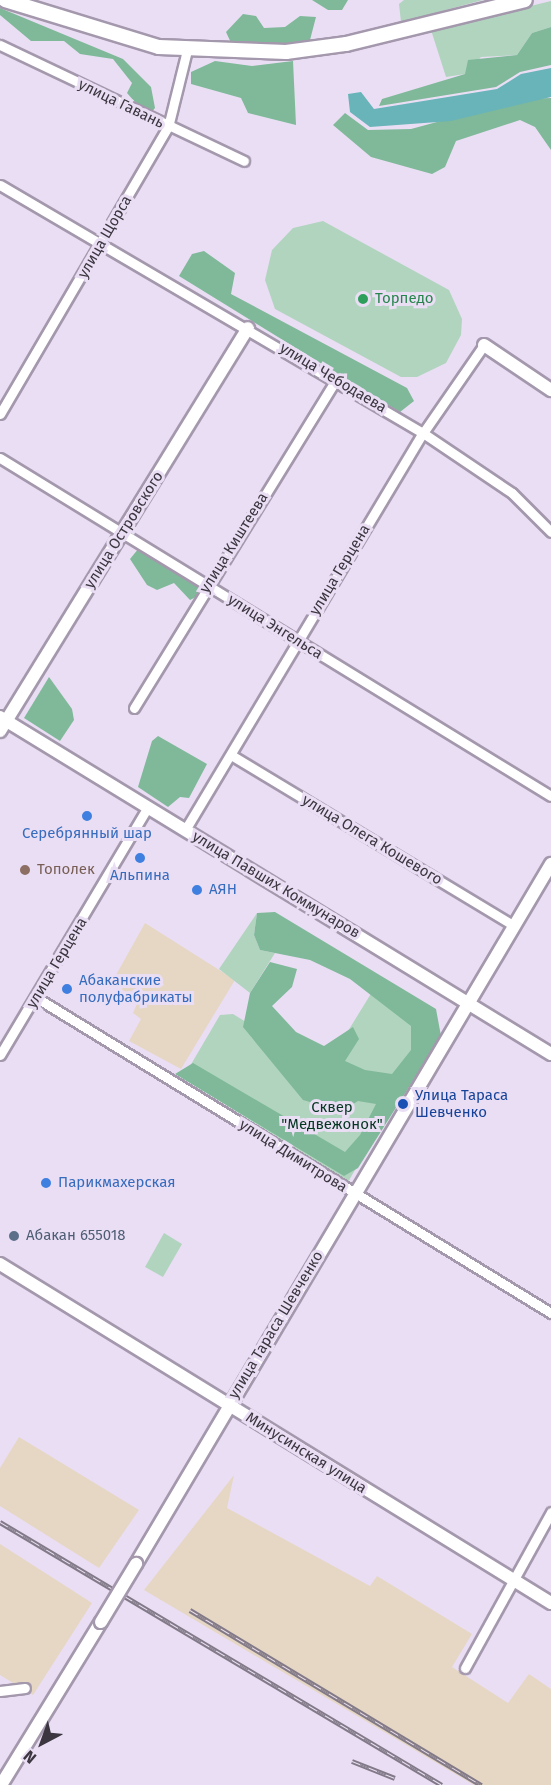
<!DOCTYPE html>
<meta charset="utf-8">
<style>
body{margin:0}
#map{position:relative;width:551px;height:1785px;overflow:hidden;background:#eadef4;font-family:"Fira Sans",sans-serif}
div>[style]{position:absolute}
[style*='--x']{left:calc(var(--x)*1px);top:calc(var(--y)*1px);width:calc(var(--w)*1px);rotate:calc(var(--a)*1deg)}
.industrial>*{inset:0;background:#e6d7c4}
.green>*{inset:0;background:#b1d4bf}
.forest>*{inset:0;background:#7fb999}
.water>*{inset:0;background:#68b4b9}
.roads{filter:drop-shadow(2px 0 #a498ad) drop-shadow(-2px 0 #a498ad) drop-shadow(0 2px #a498ad) drop-shadow(0 -2px #a498ad)}
.minor>*{height:9px;margin:-4.5px;padding:0 4.5px;transform-origin:4.5px;border-radius:4.5px;background:#fff}
.tertiary>*{height:12px;margin:-6px;padding:0 6px;transform-origin:6px;border-radius:6px;background:#fff}
.secondary>*{height:14px;margin:-7px;padding:0 7px;transform-origin:7px;border-radius:7px;background:#fff}
.rail>*{height:5px;margin-top:-2.5px;transform-origin:0;background:repeating-linear-gradient(90deg,#eadef4 0 9px,#827a88 0 18px);box-sizing:border-box;border-block:2px solid #827a88}
.bridges{filter:drop-shadow(2px 0 #a498ad) drop-shadow(-2px 0 #a498ad) drop-shadow(0 2px #a498ad) drop-shadow(0 -2px #a498ad)}
.tertiary-bridge>*{height:12px;margin:-6px;padding:0 6px;transform-origin:6px;border-radius:6px;background:#fff}
.dots>*{width:16px;height:16px;translate:-50% -50%;box-sizing:border-box;border:3px solid #eadef4;border-radius:50%}
span{translate:-50% -50%;white-space:nowrap;text-align:center;line-height:1.15;-webkit-text-stroke:6px #eadef4;paint-order:stroke}
.street-label{font-size:15px;color:#3b363f}
.leisure-label{font-size:15px;color:#27864d}
.left{translate:0 -50%;text-align:left}
.shop-label{font-size:15px;color:#366cbe}
.education-label{font-size:15px;color:#785e54}
.transit-label{font-size:15px;color:#164399}
.park-label{font-size:15px;color:#043621}
.service-label{font-size:15px;color:#4e5e75}
.north{position:absolute;left:12px;top:1713px;width:60px;height:60px;-webkit-text-stroke:4px #eadef4;paint-order:stroke;rotate:221deg;font-size:16px;font-weight:700;line-height:24px;text-align:center;color:#3b363f}
.north::after{content:'';display:block;margin:auto;width:21px;height:27px;background:#3b363f;clip-path:polygon(50% 0,100% 100%,50% 72%,0 100%)}
</style>
<div id="map">
<div class="industrial">
<div style="clip-path:polygon(145px 923px,235px 980px,181px 1069px,129px 1041px,141px 1019px,133px 1013px,139px 999px,111px 984px)"></div>
<div style="clip-path:polygon(19px 1437px,139px 1510px,99px 1568px,0 1506px,0 1468px)"></div>
<div style="clip-path:polygon(234px 1475px,227px 1508px,370px 1586px,377px 1576px,472px 1634px,452px 1667px,508px 1703px,529px 1674px,551px 1689px,551px 1785px,474px 1785px,144px 1590px)"></div>
<div style="clip-path:polygon(0 1544px,92px 1603px,33px 1695px,0 1675px)"></div>
</div>
<div class="green">
<div style="clip-path:polygon(404px 0,483px 0,401px 22px,399px 4px)"></div>
<div style="clip-path:polygon(551px 1px,551px 27px,532px 33px,517px 55px,481px 57px,465px 74px,446px 77px,431px 30px)"></div>
<div style="clip-path:polygon(323px 221px,449px 290px,462px 319px,461px 335px,446px 363px,417px 377px,401px 377px,275px 309px,265px 280px,272px 250px,293px 228px)"></div>
<div style="clip-path:polygon(257px 913px,254px 935px,260px 950px,275px 953px,250px 993px,219px 969px)"></div>
<div style="clip-path:polygon(372px 992px,436px 1031px,348px 1182px,183px 1078px,220px 1015px,233px 1014px,324px 1070px)"></div>
<div style="clip-path:polygon(164px 1233px,182px 1244px,163px 1277px,145px 1267px)"></div>
</div>
<div class="forest">
<div style="clip-path:polygon(312px 0,348px 0,342px 10px,328px 10px)"></div>
<div style="clip-path:polygon(0 8px,123px 59px,151px 87px,155px 108px,149px 115px,141px 109px,127px 93px,132px 83px,113px 59px,80px 54px,64px 41px,31px 41px,0 15px)"></div>
<div style="clip-path:polygon(243px 14px,256px 16px,264px 28px,285px 27px,300px 16px,316px 17px,310px 40px,285px 46px,232px 45px,226px 32px)"></div>
<div style="clip-path:polygon(551px 27px,551px 65px,520px 72px,496px 87px,379px 106px,382px 99px,465px 74px,468px 60px,517px 55px,532px 33px)"></div>
<div style="clip-path:polygon(215px 61px,252px 66px,293px 61px,296px 125px,248px 113px,241px 98px,191px 84px,191px 72px)"></div>
<div style="clip-path:polygon(551px 98px,551px 150px,535px 127px,520px 120px,456px 141px,445px 167px,432px 174px,371px 157px,333px 125px,345px 113px,368px 130px,411px 129px,522px 99px)"></div>
<div style="clip-path:polygon(204px 251px,235px 273px,231px 294px,407px 388px,414px 401px,400px 412px,179px 276px,192px 254px)"></div>
<div style="clip-path:polygon(139px 548px,200px 588px,198px 596px,190px 600px,174px 583px,157px 590px,147px 585px,130px 559px)"></div>
<div style="clip-path:polygon(49px 677px,72px 709px,74px 720px,60px 741px,24px 718px)"></div>
<div style="clip-path:polygon(158px 736px,207px 764px,189px 798px,180px 797px,168px 807px,138px 787px,152px 741px)"></div>
<div style="clip-path:polygon(275px 912px,436px 1009px,441px 1036px,358px 1168px,344px 1176px,175px 1074px,193px 1063px,345px 1152px,360px 1135px,376px 1104px,358px 1101px,342px 1111px,303px 1100px,243px 1027px,250px 993px,270px 962px,297px 969px,292px 987px,272px 1006px,296px 1032px,324px 1046px,353px 1027px,359px 1039px,345px 1061px,365px 1070px,392px 1074px,411px 1050px,411px 1026px,350px 979px,310px 960px,260px 950px,254px 935px,257px 913px)"></div>
</div>
<div class="water">
<div style="clip-path:polygon(551px 68px,551px 97px,451px 121px,370px 127px,350px 112px,348px 94px,361px 92px,374px 109px,497px 89px,521px 74px)"></div>
</div>
<div class="roads">
<div class="minor">
<div style="--x:0;--y:45;--w:270;--a:25.4"></div>
<div style="--x:0;--y:185;--w:490;--a:30.4"></div>
<div style="--x:423;--y:433;--w:107;--a:34"></div>
<div style="--x:512;--y:493;--w:55;--a:45"></div>
<div style="--x:0;--y:414;--w:333;--a:-59.7"></div>
<div style="--x:168;--y:127;--w:79;--a:-76.1"></div>
<div style="--x:0;--y:458;--w:646;--a:31.53"></div>
<div style="--x:134;--y:708;--w:385;--a:-58.4"></div>
<div style="--x:231;--y:755;--w:329;--a:31.1"></div>
<div style="--x:185;--y:830;--w:463;--a:-59.1"></div>
<div style="--x:423;--y:433;--w:107;--a:-55.3"></div>
<div style="--x:37;--y:998;--w:603;--a:31.5"></div>
<div style="--x:0;--y:1055;--w:289;--a:-59.2"></div>
<div style="--x:465;--y:1668;--w:178;--a:-61.1"></div>
<div style="--x:0;--y:1691;--w:25;--a:-7"></div>
</div>
<div class="tertiary">
<div style="--x:484;--y:345;--w:81;--a:33.9"></div>
<div style="--x:0;--y:717;--w:646;--a:31.45"></div>
<div style="--x:0;--y:731;--w:473;--a:-58.4"></div>
<div style="--x:0;--y:1264;--w:647;--a:31.6"></div>
<div style="--x:136;--y:1564;--w:814;--a:-59.34"></div>
<div style="--x:1;--y:1785;--w:191;--a:-58.5"></div>
</div>
<div class="secondary">
<div style="--x:5;--y:0;--w:161;--a:17"></div>
<div style="--x:159;--y:47;--w:127;--a:2.3"></div>
<div style="--x:286;--y:52;--w:61;--a:-7.6"></div>
<div style="--x:346;--y:44;--w:184;--a:-13.8"></div>
</div>
</div>
<div class="rail">
<div style="--x:0;--y:1522;--w:514;--a:30.75"></div>
<div style="--x:190;--y:1610;--w:340;--a:31"></div>
<div style="--x:352;--y:1761;--w:46;--a:21.6"></div>
</div>
<div class="bridges">
<div class="tertiary-bridge">
<div style="--x:101;--y:1622;--w:68;--a:-58.9"></div>
</div>
</div>
<div class="dots">
<div style="left:363px;top:299px;background:#2e9e5b"></div>
<div style="left:87px;top:816px;background:#3f7fe0"></div>
<div style="left:140px;top:858px;background:#3f7fe0"></div>
<div style="left:25px;top:870px;background:#8d6e63"></div>
<div style="left:197px;top:890px;background:#3f7fe0"></div>
<div style="left:67px;top:989px;background:#3f7fe0"></div>
<div style="left:403px;top:1104px;background:#1a4fb4"></div>
<div style="left:46px;top:1183px;background:#3f7fe0"></div>
<div style="left:14px;top:1236px;background:#5c6f8a"></div>
</div>
<div class="street-label">
<span style="left:121px;top:104px;rotate:26deg">улица Гавань</span>
<span style="left:105px;top:237px;rotate:-60deg">улица Щорса</span>
<span style="left:333px;top:378px;rotate:31deg">улица Чебодаева</span>
<span style="left:124px;top:530px;rotate:-58deg">улица Островского</span>
<span style="left:234px;top:543px;rotate:-58deg">улица Киштеева</span>
<span style="left:340px;top:570px;rotate:-59deg">улица Герцена</span>
<span style="left:275px;top:627px;rotate:32deg">улица Энгельса</span>
<span style="left:372px;top:840px;rotate:31deg">улица Олега Кошевого</span>
<span style="left:276px;top:885px;rotate:31deg">улица Павших Коммунаров</span>
<span style="left:57px;top:963px;rotate:-59deg">улица Герцена</span>
<span style="left:293px;top:1156px;rotate:32deg">улица Димитрова</span>
<span style="left:276px;top:1325px;rotate:-59deg">улица Тараса Шевченко</span>
<span style="left:306px;top:1453px;rotate:32deg">Минусинская улица</span>
</div>
<div class="leisure-label">
<span class="left" style="left:375px;top:299px">Торпедо</span>
</div>
<div class="shop-label">
<span style="left:87px;top:834px">Серебрянный шар</span>
<span style="left:140px;top:876px">Альпина</span>
<span class="left" style="left:209px;top:890px">АЯН</span>
<span class="left" style="left:79px;top:989px">Абаканские<br>полуфабрикаты</span>
<span class="left" style="left:58px;top:1183px">Парикмахерская</span>
</div>
<div class="education-label">
<span class="left" style="left:37px;top:870px">Тополек</span>
</div>
<div class="transit-label">
<span class="left" style="left:415px;top:1104px">Улица Тараса<br>Шевченко</span>
</div>
<div class="park-label">
<span style="left:332px;top:1116px">Сквер<br>"Медвежонок"</span>
</div>
<div class="service-label">
<span class="left" style="left:26px;top:1236px">Абакан 655018</span>
</div>
<div class="north">N</div>
</div>
